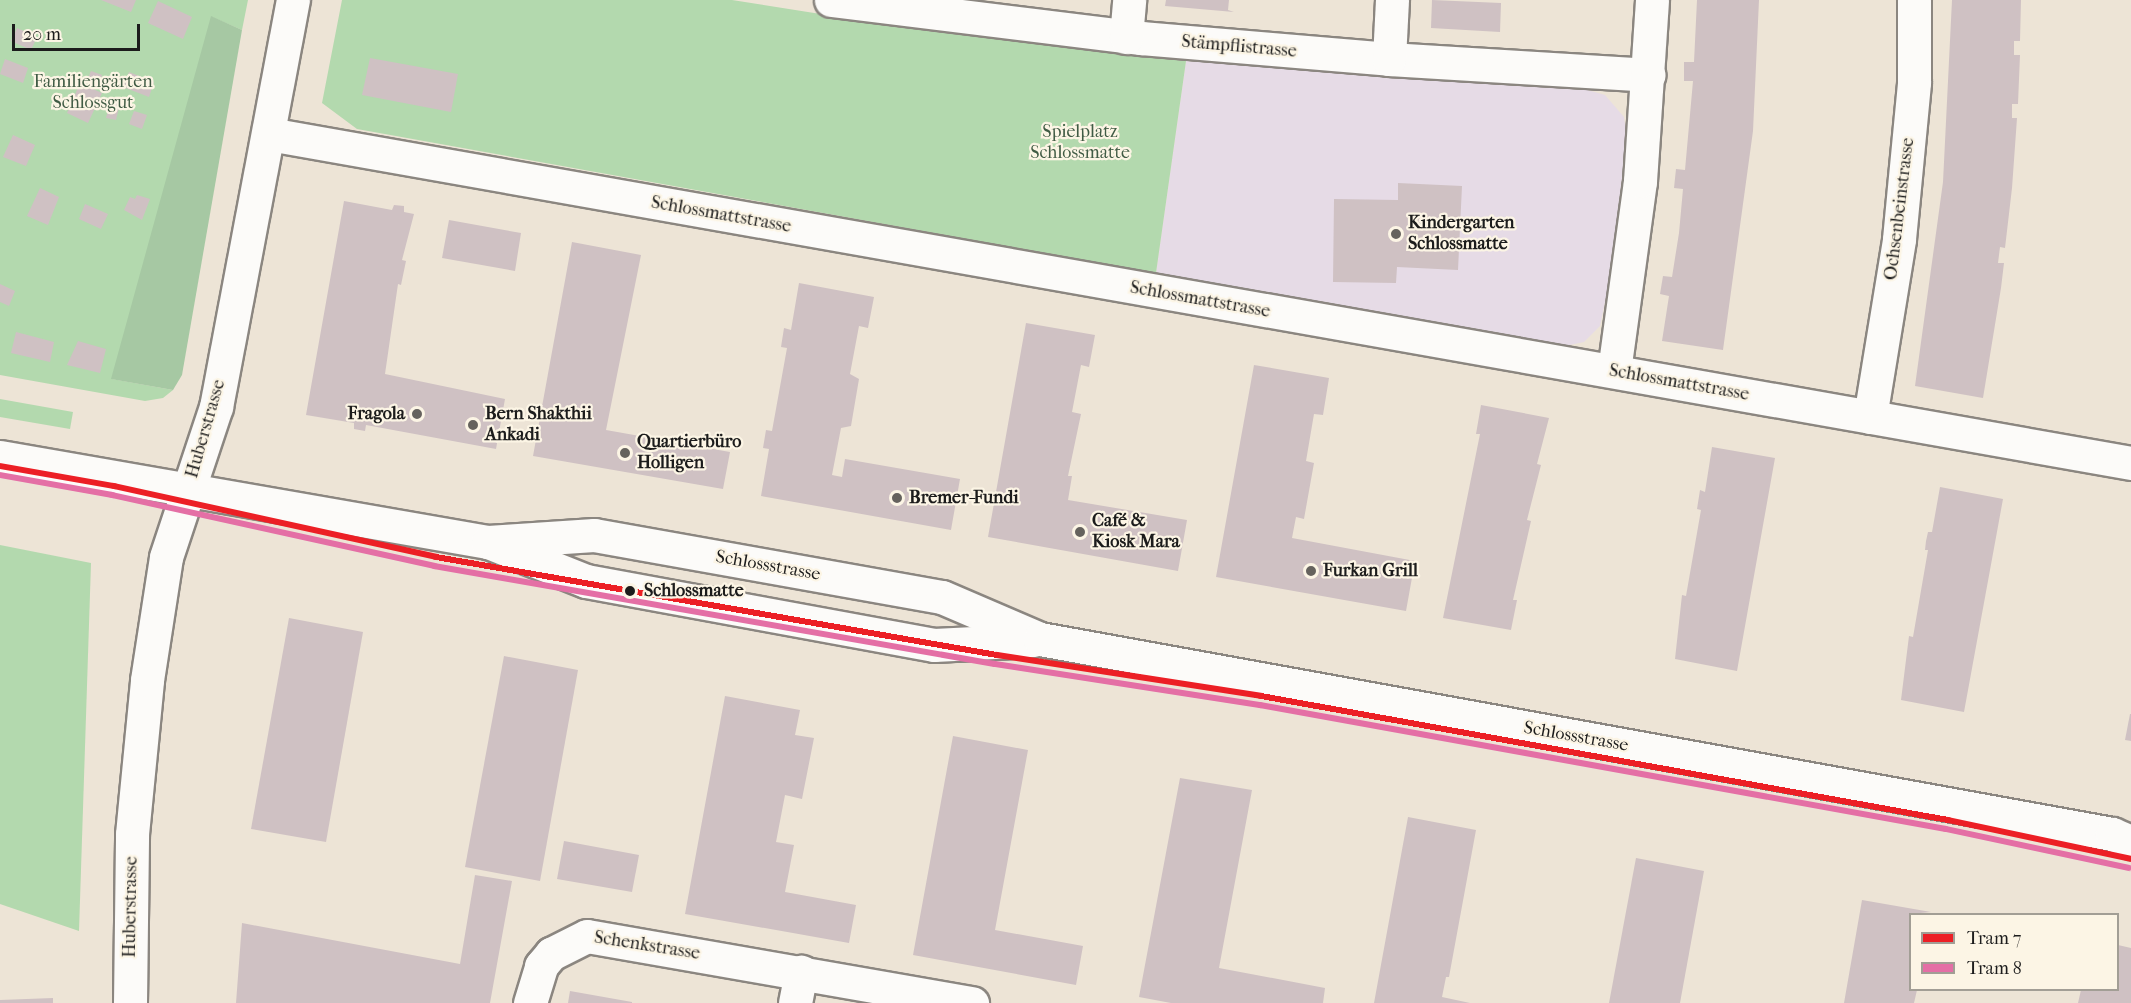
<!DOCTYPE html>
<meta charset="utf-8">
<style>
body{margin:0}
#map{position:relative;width:2131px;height:1003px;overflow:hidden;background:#ede4d6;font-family:"IM FELL French Canon",serif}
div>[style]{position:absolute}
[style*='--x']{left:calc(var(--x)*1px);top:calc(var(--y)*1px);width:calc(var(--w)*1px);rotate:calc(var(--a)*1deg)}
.built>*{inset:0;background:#e6dbe6}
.green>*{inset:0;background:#b3d9ae}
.forest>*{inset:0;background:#a6c8a3}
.building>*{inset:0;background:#cfc1c3}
.roads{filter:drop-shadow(2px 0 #8b8680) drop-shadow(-2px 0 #8b8680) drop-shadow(0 2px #8b8680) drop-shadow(0 -2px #8b8680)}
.street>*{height:33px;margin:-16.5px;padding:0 16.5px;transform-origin:16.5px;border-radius:16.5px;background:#fcfbf9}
.secondary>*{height:33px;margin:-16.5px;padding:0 16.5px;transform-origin:16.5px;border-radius:16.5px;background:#fcfbf9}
.primary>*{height:33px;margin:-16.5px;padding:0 16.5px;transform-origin:16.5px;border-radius:16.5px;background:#fcfbf9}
.tram-1>*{height:6px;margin:-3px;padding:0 3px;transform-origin:3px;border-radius:3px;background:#ec1f25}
.tram-2>*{height:6px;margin:-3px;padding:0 3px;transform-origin:3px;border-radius:3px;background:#e46fa5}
.dots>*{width:16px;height:16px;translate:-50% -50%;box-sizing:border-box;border:3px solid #fcf5e5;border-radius:50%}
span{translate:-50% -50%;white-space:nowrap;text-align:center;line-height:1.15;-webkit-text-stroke:4.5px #fcf5e5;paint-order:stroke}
.street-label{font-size:18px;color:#1c1c1c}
.park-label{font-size:18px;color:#405b44}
.poi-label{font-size:18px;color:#1c1c1c;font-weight:700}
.left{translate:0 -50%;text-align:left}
.right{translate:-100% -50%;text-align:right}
.stop-label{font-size:18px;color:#1c1c1c;font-weight:700}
.legend{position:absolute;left:1909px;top:913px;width:210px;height:78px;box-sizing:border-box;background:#fcf5e5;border:2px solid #a29e95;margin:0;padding:8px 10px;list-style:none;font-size:18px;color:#1c1c1c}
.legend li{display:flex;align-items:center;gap:12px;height:30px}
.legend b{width:30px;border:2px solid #a29e95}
.scale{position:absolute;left:12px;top:24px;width:128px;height:27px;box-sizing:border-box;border:3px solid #1c1c1c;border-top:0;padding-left:8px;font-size:18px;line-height:21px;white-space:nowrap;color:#1c1c1c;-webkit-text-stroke:4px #fcf5e5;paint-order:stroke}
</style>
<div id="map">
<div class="built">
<div style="clip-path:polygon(1186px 61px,1584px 89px,1605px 95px,1624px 117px,1627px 138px,1610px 278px,1600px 326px,1584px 342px,1565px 346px,1156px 273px)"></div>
</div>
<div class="green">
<div style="clip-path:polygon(0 0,248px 0,242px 30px,212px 17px,112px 379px,173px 390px,163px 398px,145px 401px,0 375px)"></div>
<div style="clip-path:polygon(342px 0,732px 0,928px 31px,1186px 61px,1156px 273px,357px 129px,322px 103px)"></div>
<div style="clip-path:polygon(0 399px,73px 412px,70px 429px,0 417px)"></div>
<div style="clip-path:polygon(0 545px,91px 563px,79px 931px,0 904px)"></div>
</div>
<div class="forest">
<div style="clip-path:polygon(211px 16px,242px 30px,182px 375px,173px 390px,111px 379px)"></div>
</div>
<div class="building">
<div style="clip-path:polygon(101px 0,136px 0,131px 12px)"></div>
<div style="clip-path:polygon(1166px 0,1229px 0,1228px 10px,1234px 12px,1165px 6px)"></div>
<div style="clip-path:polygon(1432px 0,1501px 3px,1500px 32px,1431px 28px)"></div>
<div style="clip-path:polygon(1697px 0,1759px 0,1753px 131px,1723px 350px,1662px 341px,1669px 296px,1660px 294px,1663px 276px,1672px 277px,1679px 233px,1683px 189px,1674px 188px,1676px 169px,1685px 170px,1693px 81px,1684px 81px,1684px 62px,1694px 62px)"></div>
<div style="clip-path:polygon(1952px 0,2021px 0,2020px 41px,2014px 41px,2014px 55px,2020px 55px,2018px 104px,2012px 104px,2012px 118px,2017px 118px,2012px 188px,2005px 248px,2000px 247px,1998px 263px,2004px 263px,2001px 288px,1983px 398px,1915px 386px,1943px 182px)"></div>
<div style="clip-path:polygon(158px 1px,192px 17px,183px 39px,148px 23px)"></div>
<div style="clip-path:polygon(17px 28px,37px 37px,31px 50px,11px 41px)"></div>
<div style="clip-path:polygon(370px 58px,458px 74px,451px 112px,362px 95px)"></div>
<div style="clip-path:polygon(5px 59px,28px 68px,23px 83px,0 74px)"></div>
<div style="clip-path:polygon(91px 71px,102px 75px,100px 83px,88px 78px)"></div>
<div style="clip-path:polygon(129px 72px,154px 82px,149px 97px,123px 87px)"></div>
<div style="clip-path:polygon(80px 83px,102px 93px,88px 123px,67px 113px)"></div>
<div style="clip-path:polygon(111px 100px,120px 103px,116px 120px,106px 118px)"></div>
<div style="clip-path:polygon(134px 111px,147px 115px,142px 129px,129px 124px)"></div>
<div style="clip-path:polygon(13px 135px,35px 145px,26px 166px,3px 157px)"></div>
<div style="clip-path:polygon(1398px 183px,1462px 186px,1458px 270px,1397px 267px,1396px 283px,1333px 282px,1334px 199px,1398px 200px)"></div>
<div style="clip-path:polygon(40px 188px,59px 197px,48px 225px,27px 216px)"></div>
<div style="clip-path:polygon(137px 195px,150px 199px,142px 220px,124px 210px,130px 197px,135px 199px)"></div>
<div style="clip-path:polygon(344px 201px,392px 210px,394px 205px,404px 206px,404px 212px,414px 214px,402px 260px,406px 261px,401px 285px,398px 284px,385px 374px,505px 399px,496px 449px,366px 425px,365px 431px,354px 429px,354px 423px,306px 415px)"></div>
<div style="clip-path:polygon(85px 204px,108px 214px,101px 229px,79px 219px)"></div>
<div style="clip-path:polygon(449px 220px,521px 233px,515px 271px,442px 258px)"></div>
<div style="clip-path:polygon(572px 242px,641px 255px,606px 430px,730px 452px,723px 489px,533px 456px)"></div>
<div style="clip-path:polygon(799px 283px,874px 297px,868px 328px,859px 326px,850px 374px,859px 379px,851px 426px,841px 428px,832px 475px,842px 477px,845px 459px,960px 479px,951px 530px,761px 496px,769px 449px,763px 448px,766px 430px,772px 431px,787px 348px,781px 347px,784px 328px,791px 330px)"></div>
<div style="clip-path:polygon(0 284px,15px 291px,9px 306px,0 302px)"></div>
<div style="clip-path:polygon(1026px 323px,1095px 335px,1089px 367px,1081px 365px,1072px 412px,1081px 414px,1068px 476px,1072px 476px,1068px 500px,1187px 520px,1178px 571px,988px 537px)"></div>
<div style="clip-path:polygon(16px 332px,54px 342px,50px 362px,11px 353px)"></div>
<div style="clip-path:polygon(78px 341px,106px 349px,100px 373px,67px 365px)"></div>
<div style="clip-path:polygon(1254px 365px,1329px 378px,1323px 415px,1314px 414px,1306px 461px,1314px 463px,1304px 519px,1296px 517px,1292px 538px,1415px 561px,1406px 611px,1216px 577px)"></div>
<div style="clip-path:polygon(1481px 405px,1549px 418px,1537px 464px,1541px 465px,1527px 520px,1531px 521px,1513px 600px,1517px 600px,1511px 630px,1443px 618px,1480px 434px,1476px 434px)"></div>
<div style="clip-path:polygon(1712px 447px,1775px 458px,1737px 671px,1675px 659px,1682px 595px,1686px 596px,1701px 510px,1697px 509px,1700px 490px,1705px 492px)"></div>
<div style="clip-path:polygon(1940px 487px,2003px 499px,1964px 712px,1901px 700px,1909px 636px,1913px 637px,1928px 550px,1925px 550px,1926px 541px,1928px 532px,1932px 532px)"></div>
<div style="clip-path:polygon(289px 618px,363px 632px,326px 842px,251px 829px)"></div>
<div style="clip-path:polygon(504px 656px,578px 670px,540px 881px,465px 867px)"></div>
<div style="clip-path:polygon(725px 696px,800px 710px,795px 735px,814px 738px,802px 799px,785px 795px,776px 842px,794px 845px,785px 892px,856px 905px,849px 943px,685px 914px)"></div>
<div style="clip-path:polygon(2130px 714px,2131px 714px,2131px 741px,2125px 740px)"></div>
<div style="clip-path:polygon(953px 736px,1028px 750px,995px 930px,1083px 946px,1076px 985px,913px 955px)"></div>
<div style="clip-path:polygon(1180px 778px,1252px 790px,1219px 968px,1325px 988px,1323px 1003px,1171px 1003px,1139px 997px)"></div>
<div style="clip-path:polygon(1408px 817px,1476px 830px,1449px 977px,1446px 977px,1442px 997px,1470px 1003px,1374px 1003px)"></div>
<div style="clip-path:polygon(564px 841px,639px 855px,632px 892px,557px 879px)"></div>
<div style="clip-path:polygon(1636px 858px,1704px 871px,1680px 1003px,1609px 1003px)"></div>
<div style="clip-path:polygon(475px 875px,512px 881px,490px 1003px,236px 1003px,242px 923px,460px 964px)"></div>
<div style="clip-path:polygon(1862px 900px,1931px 912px,1910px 914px,1910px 990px,1917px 990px,1914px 1003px,1844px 1003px)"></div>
<div style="clip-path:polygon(2118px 945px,2131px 948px,2131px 1003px,2078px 1003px,2081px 990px,2118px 990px)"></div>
<div style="clip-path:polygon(570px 991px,632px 1002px,632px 1003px,568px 1003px)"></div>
<div style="clip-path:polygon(53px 998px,53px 1003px,0 1003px,0 1000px)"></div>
</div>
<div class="roads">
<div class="street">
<div style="--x:831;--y:0;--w:312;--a:7"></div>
<div style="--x:1141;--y:38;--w:249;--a:4.8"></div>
<div style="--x:1389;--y:59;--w:260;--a:3.5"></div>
<div style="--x:1126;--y:37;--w:37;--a:-85"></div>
<div style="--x:1389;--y:59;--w:59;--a:-87.1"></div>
<div style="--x:269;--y:134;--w:1891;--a:10.02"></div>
<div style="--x:1614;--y:371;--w:192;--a:-82.2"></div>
<div style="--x:1640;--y:181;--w:181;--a:-86.2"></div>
<div style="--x:1870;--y:417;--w:180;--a:-80.7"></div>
<div style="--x:1899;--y:239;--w:158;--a:-84.5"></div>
<div style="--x:1914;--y:82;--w:82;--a:-90"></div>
<div style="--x:188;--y:491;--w:89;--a:-71.6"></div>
<div style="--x:216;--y:407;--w:414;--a:-79.3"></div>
<div style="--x:530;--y:1003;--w:39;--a:-73"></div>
<div style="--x:541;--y:966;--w:16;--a:-50"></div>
<div style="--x:551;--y:954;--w:40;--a:-26.6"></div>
<div style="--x:587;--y:936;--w:391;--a:9.9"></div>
<div style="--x:795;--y:1003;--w:32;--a:-79"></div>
</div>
<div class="secondary">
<div style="--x:130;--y:1003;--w:169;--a:-89.3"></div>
<div style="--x:132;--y:834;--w:155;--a:-84.4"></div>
<div style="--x:147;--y:680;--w:124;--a:-81.2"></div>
<div style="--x:166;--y:557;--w:70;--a:-71.6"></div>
</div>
<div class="primary">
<div style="--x:0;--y:457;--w:495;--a:9.9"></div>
<div style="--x:488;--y:542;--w:105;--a:21.7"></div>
<div style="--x:586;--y:581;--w:354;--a:10.4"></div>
<div style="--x:934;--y:645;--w:100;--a:-2.9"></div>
<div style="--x:488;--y:542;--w:106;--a:-3.8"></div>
<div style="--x:594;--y:535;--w:353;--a:10.1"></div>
<div style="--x:942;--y:597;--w:107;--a:23.2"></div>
<div style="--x:1040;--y:639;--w:1090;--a:10.31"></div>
<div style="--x:2112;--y:834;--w:21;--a:23"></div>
</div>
</div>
<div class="tram-1">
<div style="--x:0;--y:466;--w:116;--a:10"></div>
<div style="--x:114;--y:486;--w:330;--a:12.4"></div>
<div style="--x:436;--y:557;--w:569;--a:9.91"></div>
<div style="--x:997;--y:655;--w:267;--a:8.8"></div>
<div style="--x:1261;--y:696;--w:698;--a:10.23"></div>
<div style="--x:1948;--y:820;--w:187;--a:12"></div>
</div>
<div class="tram-2">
<div style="--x:0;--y:475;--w:114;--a:10.1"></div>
<div style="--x:112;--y:495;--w:330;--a:12.4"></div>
<div style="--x:434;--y:566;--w:569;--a:9.91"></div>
<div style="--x:995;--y:664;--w:268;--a:8.8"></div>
<div style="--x:1260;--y:705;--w:697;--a:10.25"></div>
<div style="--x:1946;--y:829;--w:187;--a:12"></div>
</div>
<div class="dots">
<div style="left:1396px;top:234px;background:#65625d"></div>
<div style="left:417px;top:414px;background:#65625d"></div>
<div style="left:473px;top:425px;background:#65625d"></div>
<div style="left:625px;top:453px;background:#65625d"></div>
<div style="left:897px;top:498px;background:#65625d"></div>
<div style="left:1080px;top:532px;background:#65625d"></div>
<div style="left:1311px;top:571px;background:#65625d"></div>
<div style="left:630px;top:591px;background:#1c1c1c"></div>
</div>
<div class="street-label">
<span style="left:1239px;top:47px;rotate:5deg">Stämpflistrasse</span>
<span style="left:1900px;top:209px;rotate:-83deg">Ochsenbeinstrasse</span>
<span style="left:721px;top:215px;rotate:10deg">Schlossmattstrasse</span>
<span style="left:1200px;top:300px;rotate:10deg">Schlossmattstrasse</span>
<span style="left:1679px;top:383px;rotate:10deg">Schlossmattstrasse</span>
<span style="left:206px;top:429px;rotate:-74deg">Huberstrasse</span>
<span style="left:768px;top:566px;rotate:10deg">Schlossstrasse</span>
<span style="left:1576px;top:737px;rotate:10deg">Schlossstrasse</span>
<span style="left:131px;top:907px;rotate:-89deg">Huberstrasse</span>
<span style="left:647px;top:946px;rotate:9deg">Schenkstrasse</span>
</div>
<div class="park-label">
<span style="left:93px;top:93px">Familiengärten<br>Schlossgut</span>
<span style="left:1080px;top:143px">Spielplatz<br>Schlossmatte</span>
</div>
<div class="poi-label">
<span class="left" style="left:1408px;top:234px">Kindergarten<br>Schlossmatte</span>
<span class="right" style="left:405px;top:414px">Fragola</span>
<span class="left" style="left:485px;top:425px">Bern Shakthii<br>Ankadi</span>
<span class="left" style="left:637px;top:453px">Quartierbüro<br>Holligen</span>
<span class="left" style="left:909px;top:498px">Bremer-Fundi</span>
<span class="left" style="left:1092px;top:532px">Café &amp;<br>Kiosk Mara</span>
<span class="left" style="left:1323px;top:571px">Furkan Grill</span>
</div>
<div class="stop-label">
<span class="left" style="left:644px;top:591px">Schlossmatte</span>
</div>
<ul class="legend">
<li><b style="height:8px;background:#ec1f25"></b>Tram 7</li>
<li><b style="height:8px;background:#e46fa5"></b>Tram 8</li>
</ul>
<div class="scale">20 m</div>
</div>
